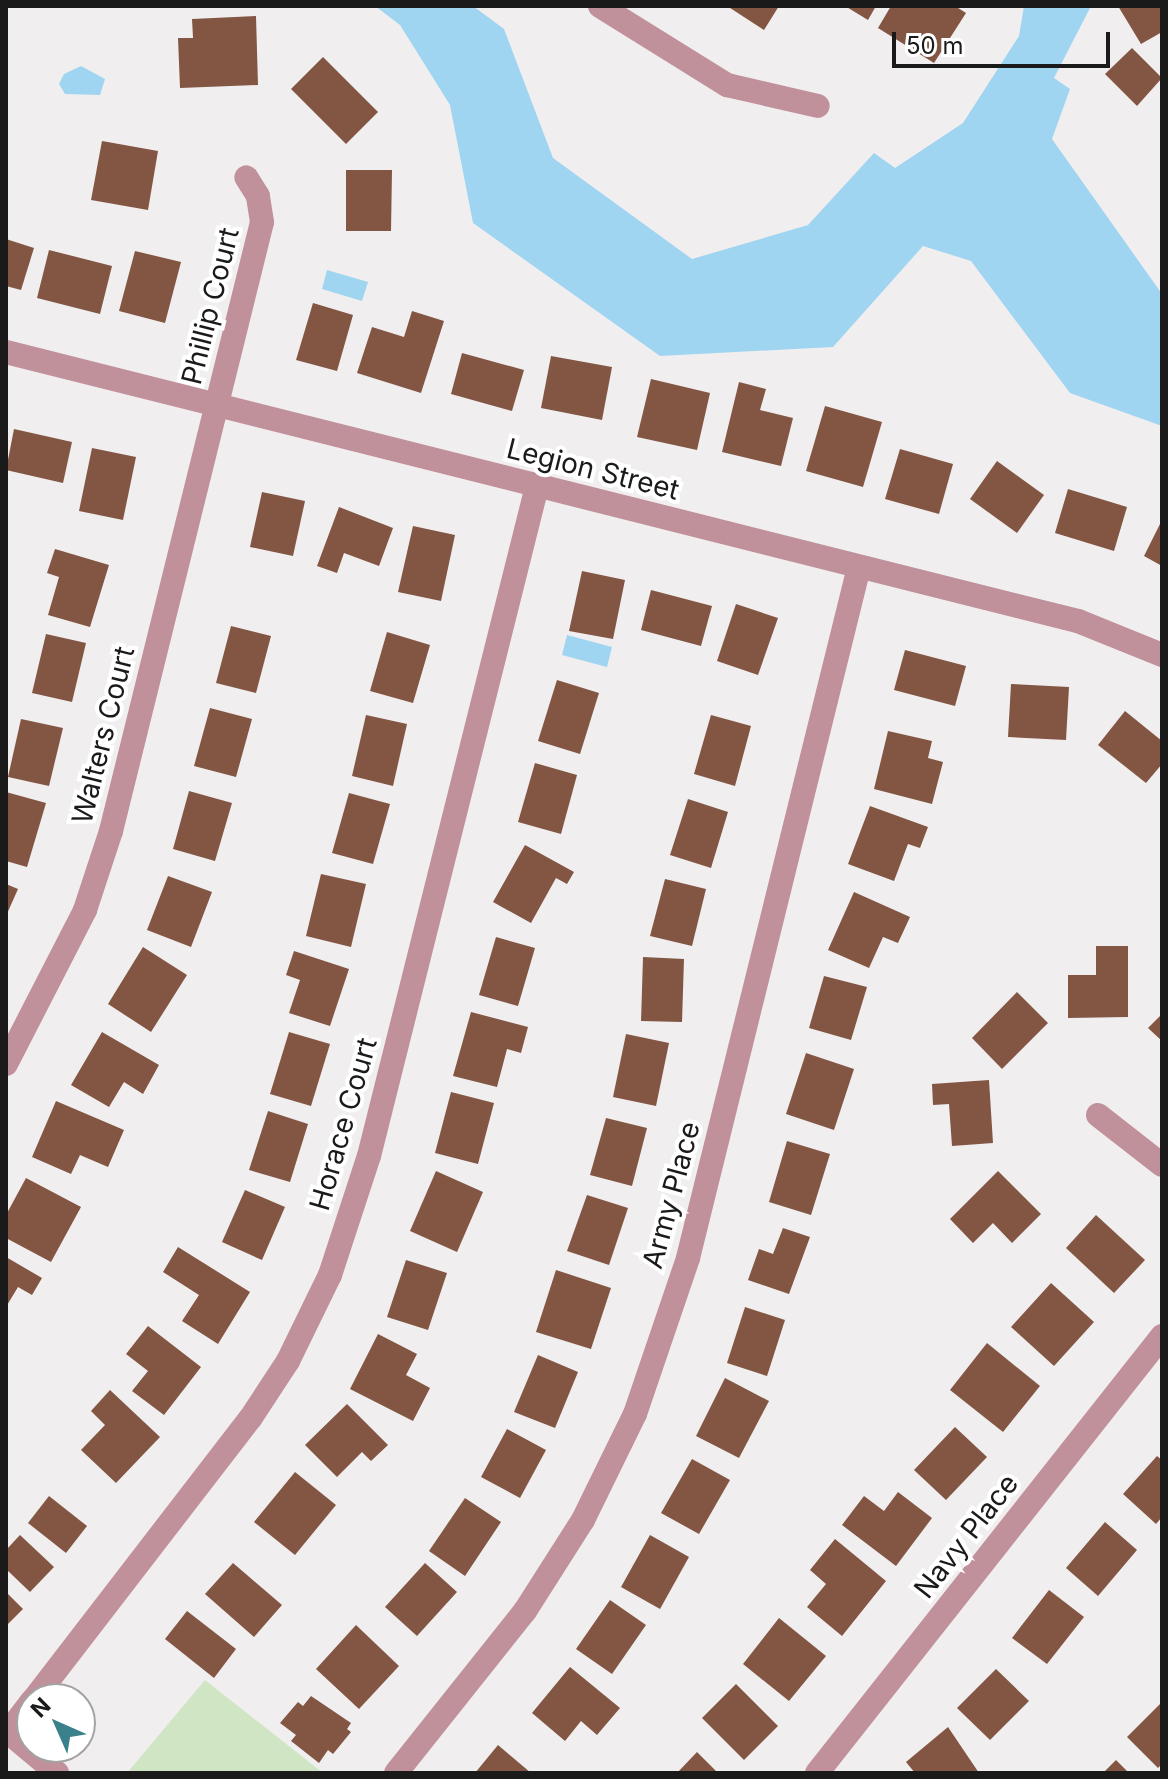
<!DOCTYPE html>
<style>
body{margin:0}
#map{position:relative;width:1168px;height:1779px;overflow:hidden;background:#f1eef0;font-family:Inter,sans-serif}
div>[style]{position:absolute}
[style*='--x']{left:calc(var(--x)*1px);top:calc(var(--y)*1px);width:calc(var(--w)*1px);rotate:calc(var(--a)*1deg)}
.green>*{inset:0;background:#d0e5c4}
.water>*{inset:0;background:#9fd5f0}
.building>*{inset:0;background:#825642}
.minor>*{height:24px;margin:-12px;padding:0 12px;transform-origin:12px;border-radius:12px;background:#c0919a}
span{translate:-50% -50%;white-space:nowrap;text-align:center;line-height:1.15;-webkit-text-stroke:8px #fff;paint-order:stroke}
.street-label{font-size:28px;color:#1b1a1b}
.frame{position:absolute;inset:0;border:8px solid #1b1a1b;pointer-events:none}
.north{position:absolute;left:16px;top:1683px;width:80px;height:80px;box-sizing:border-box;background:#fff;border:2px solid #a4a3a4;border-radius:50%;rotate:315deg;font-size:22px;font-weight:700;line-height:32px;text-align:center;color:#1b1a1b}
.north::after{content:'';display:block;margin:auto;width:28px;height:36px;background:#3a818b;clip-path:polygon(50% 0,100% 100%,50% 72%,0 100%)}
.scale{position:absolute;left:892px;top:32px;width:218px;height:36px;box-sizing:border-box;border:4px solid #1b1a1b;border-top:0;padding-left:10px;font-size:24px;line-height:28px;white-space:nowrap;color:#1b1a1b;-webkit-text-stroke:6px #fff;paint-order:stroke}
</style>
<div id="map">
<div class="green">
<div style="clip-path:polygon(205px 1680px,323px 1773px,127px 1773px)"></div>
</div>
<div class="water">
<div style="clip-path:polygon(375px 6px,473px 6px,504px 29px,553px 158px,692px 259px,808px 225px,874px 153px,895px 168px,963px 123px,1019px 36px,1024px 6px,1091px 6px,1054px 78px,1070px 89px,1052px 139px,1162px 294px,1162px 426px,1070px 393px,971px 261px,923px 246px,833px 347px,660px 356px,473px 223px,450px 105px,400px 25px)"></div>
<div style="clip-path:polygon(81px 66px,105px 79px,100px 95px,65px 94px,59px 84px,64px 74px)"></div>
<div style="clip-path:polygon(327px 270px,368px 282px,362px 301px,322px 289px)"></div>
<div style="clip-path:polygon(567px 635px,612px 647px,607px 667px,562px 655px)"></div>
</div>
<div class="building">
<div style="clip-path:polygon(727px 6px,779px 6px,764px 30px)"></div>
<div style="clip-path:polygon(845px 6px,876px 6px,868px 20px)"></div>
<div style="clip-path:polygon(891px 6px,955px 6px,966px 13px,934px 63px,878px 28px)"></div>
<div style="clip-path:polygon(1118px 6px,1162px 6px,1162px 32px,1141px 44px)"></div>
<div style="clip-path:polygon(256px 16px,258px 85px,180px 88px,178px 38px,193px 38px,192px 19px)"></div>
<div style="clip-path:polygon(1132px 48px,1162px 78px,1137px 106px,1105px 74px)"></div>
<div style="clip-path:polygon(323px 57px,378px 112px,346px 144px,291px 89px)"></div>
<div style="clip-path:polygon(102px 141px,158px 151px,148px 210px,91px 200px)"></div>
<div style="clip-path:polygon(346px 170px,392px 170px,391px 231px,346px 231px)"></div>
<div style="clip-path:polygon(6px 239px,34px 248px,21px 290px,6px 286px)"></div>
<div style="clip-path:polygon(49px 250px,112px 266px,100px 314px,37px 298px)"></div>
<div style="clip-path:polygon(135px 251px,181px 262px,165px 323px,119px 311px)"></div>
<div style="clip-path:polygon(313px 303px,353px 315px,337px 371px,296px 360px)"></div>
<div style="clip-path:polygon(412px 311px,444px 321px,421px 393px,357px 373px,372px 327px,404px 337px)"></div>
<div style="clip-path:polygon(462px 353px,524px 370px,512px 411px,451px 394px)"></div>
<div style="clip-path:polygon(551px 356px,612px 367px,602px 420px,541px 408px)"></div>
<div style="clip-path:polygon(651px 379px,710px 393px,697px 450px,637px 437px)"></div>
<div style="clip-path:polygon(739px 382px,766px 389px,760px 410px,793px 418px,781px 466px,722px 452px)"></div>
<div style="clip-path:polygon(825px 406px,882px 422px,863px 487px,806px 471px)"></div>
<div style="clip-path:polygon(14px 429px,72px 442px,63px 483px,6px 470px)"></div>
<div style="clip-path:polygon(92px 448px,136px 457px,123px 520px,79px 511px)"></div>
<div style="clip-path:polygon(900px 449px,953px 464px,939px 514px,885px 499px)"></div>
<div style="clip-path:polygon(997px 461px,1044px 495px,1017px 533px,970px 499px)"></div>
<div style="clip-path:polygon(1068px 489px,1127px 507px,1114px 551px,1055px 533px)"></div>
<div style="clip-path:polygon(262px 492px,305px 501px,293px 556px,250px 547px)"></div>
<div style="clip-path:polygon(339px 507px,393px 528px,379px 566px,344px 553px,337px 573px,317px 566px)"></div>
<div style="clip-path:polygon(1162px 520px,1162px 566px,1144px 556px)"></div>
<div style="clip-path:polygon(413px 526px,455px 535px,441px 601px,398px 592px)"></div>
<div style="clip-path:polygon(55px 549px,109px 565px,90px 627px,48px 615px,59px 577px,47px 573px)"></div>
<div style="clip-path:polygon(582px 571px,625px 580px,613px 639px,569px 631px)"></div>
<div style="clip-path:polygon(651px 590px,712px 606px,701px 646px,641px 630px)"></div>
<div style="clip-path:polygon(736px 604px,778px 618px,758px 675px,717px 661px)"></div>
<div style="clip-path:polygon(231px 626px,271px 636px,256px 693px,216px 683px)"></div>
<div style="clip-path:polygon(387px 632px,430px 645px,413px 703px,370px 691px)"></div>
<div style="clip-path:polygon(46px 634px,86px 643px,72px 702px,32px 693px)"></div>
<div style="clip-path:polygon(905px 650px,966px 666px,955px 706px,894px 690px)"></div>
<div style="clip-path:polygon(557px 680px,599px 693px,580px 754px,538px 741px)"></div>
<div style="clip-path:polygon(1011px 684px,1069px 687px,1066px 740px,1008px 737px)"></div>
<div style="clip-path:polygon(210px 708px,252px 719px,236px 777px,194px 766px)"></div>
<div style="clip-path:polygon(1125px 711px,1162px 741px,1162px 764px,1146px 783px,1098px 745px)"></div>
<div style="clip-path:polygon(366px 715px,407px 724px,393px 786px,352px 776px)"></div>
<div style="clip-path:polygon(711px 715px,751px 726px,735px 786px,694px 774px)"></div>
<div style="clip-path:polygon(21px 719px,63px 728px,49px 786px,8px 777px)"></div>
<div style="clip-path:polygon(888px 731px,932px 741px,928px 758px,943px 762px,932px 804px,874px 789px)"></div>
<div style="clip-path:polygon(535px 763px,577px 775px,561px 834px,518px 822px)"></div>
<div style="clip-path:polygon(189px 791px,232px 803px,215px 861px,173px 849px)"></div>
<div style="clip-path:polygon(6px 792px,46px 803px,27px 867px,6px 861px)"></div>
<div style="clip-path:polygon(349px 793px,390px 804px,373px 864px,332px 853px)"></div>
<div style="clip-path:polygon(688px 799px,728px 812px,711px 868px,670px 855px)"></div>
<div style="clip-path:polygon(870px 806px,928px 827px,920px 848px,908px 844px,894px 881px,848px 864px)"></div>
<div style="clip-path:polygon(525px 845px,574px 872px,567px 884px,556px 878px,531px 923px,493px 902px)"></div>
<div style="clip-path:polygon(321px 874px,366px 884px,351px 947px,306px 936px)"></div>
<div style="clip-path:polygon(168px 876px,212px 892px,191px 947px,147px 930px)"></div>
<div style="clip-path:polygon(665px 879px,706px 889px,692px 946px,650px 936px)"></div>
<div style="clip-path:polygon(6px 884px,18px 889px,6px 916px)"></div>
<div style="clip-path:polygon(854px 892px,910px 917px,898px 943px,883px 937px,869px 968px,828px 950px)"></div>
<div style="clip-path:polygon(496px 937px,535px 948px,518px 1006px,479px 995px)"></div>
<div style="clip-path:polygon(1096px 946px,1128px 946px,1128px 1017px,1068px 1018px,1068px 975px,1096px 975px)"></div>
<div style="clip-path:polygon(143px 947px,187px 975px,151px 1032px,108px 1004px)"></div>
<div style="clip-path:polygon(294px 951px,349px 969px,330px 1026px,289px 1013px,300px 980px,286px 975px)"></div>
<div style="clip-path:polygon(643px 957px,684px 959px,682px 1022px,641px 1021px)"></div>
<div style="clip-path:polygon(824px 976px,867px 987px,851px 1040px,809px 1028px)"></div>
<div style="clip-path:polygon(1017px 992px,1048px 1023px,1002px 1069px,972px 1038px)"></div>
<div style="clip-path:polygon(471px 1012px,528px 1027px,521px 1053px,507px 1049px,497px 1087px,453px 1076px)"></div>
<div style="clip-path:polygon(1162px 1014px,1162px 1041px,1148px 1028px)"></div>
<div style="clip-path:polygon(102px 1032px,159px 1065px,143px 1094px,124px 1082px,109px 1107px,71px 1085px)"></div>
<div style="clip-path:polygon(289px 1032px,330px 1044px,311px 1106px,270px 1094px)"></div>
<div style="clip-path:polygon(626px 1034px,669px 1043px,656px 1106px,613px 1097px)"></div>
<div style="clip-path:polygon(806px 1053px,854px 1069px,834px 1130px,786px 1114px)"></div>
<div style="clip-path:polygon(989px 1080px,993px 1143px,952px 1146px,949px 1104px,933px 1105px,932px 1084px)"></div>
<div style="clip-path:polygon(451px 1092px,494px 1103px,478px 1164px,435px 1153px)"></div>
<div style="clip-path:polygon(56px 1101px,124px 1130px,108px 1167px,80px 1155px,71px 1174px,32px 1157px)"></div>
<div style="clip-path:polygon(268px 1111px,308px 1124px,290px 1182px,249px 1170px)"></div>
<div style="clip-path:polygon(606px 1118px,647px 1128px,632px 1186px,590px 1175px)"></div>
<div style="clip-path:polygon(787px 1141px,830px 1154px,811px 1215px,769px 1202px)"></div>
<div style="clip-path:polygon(436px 1171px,483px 1192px,457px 1252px,410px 1231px)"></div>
<div style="clip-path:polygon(998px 1171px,1041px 1214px,1012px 1243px,993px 1223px,973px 1243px,950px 1219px)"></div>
<div style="clip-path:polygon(26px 1178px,81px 1207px,51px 1262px,6px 1238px,6px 1215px)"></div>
<div style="clip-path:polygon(245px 1190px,285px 1207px,262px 1260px,222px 1242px)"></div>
<div style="clip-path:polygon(587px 1195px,628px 1208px,609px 1265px,567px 1251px)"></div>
<div style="clip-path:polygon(1096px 1215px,1145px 1260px,1114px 1293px,1066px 1248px)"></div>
<div style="clip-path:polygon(783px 1228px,810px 1237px,789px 1294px,748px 1280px,759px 1249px,773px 1254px)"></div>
<div style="clip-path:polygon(178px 1247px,250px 1292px,218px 1344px,182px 1321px,199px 1295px,163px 1272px)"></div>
<div style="clip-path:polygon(6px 1257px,42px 1278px,32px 1295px,18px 1287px,6px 1307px)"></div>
<div style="clip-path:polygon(406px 1260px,447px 1273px,428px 1330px,387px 1317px)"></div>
<div style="clip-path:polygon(556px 1270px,611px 1288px,591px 1349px,536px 1332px)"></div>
<div style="clip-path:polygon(1051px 1283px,1094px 1322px,1054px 1366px,1011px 1327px)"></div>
<div style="clip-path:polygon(745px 1307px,785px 1320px,767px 1376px,727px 1363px)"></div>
<div style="clip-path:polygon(148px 1326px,201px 1367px,164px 1415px,132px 1391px,148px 1371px,126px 1354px)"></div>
<div style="clip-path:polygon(378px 1334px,417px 1354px,406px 1375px,430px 1388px,413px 1421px,350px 1389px)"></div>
<div style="clip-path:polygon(987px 1343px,1040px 1386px,1003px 1432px,950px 1390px)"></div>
<div style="clip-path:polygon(538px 1355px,578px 1372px,555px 1428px,514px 1412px)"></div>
<div style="clip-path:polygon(725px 1378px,769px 1401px,739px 1458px,696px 1436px)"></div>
<div style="clip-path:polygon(110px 1390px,160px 1437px,116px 1483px,81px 1450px,105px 1425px,91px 1411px)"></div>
<div style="clip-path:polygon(347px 1404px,388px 1445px,371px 1461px,362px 1452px,337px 1477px,305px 1445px)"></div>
<div style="clip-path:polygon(955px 1427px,987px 1457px,946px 1500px,914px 1470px)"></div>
<div style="clip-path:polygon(507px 1429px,546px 1450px,520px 1498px,481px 1477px)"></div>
<div style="clip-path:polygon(1157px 1456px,1162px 1460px,1162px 1517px,1156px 1524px,1123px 1494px)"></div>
<div style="clip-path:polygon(692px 1459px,730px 1480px,699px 1534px,661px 1513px)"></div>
<div style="clip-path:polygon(295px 1472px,336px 1505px,295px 1555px,254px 1522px)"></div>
<div style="clip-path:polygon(898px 1492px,932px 1518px,896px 1566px,842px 1525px,864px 1496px,884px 1511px)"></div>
<div style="clip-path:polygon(49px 1496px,87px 1526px,66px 1553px,28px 1523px)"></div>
<div style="clip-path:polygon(465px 1498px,501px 1522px,465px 1576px,429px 1551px)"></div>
<div style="clip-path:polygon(1105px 1522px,1137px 1550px,1098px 1596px,1066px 1568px)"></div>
<div style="clip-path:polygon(20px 1535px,54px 1567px,30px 1592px,6px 1569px,6px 1550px)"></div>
<div style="clip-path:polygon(650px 1535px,689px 1557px,660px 1609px,621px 1587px)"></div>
<div style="clip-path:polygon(835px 1539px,886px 1581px,842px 1636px,807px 1607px,826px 1584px,810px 1570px)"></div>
<div style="clip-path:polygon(233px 1563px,282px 1605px,254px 1637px,205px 1594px)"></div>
<div style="clip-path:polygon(425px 1563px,457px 1592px,417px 1636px,385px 1607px)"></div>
<div style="clip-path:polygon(1049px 1590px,1084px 1617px,1047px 1664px,1012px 1638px)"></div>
<div style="clip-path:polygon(6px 1592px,23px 1609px,6px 1626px)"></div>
<div style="clip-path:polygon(610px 1600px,646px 1625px,612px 1674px,576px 1649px)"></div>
<div style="clip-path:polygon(187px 1611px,236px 1649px,214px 1678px,165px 1639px)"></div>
<div style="clip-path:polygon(779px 1618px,826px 1656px,789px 1701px,743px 1664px)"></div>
<div style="clip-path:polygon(356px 1625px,399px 1666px,359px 1709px,316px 1669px)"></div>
<div style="clip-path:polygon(570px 1667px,620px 1708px,597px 1735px,581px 1721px,565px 1741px,532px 1713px)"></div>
<div style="clip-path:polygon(996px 1669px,1029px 1701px,990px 1740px,957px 1708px)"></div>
<div style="clip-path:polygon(736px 1684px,778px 1726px,744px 1760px,702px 1718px)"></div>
<div style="clip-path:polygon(311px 1696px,351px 1723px,347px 1729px,351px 1732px,333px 1754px,328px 1750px,319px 1763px,291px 1741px,296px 1735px,280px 1723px,298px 1702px,303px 1706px)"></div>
<div style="clip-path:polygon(1162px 1702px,1162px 1764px,1158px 1768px,1127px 1737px)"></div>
<div style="clip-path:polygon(948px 1727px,979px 1773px,915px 1773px,906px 1762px)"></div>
<div style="clip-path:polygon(498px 1745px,531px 1773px,475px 1773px)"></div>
<div style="clip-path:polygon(697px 1752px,718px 1773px,677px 1773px)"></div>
<div style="clip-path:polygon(1116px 1760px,1129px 1773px,1103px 1773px)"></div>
</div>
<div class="minor">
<div style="--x:600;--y:6;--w:150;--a:31.9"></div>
<div style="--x:727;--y:85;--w:93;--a:13"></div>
<div style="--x:6;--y:352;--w:1105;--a:14.09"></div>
<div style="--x:1078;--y:621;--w:91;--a:22"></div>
<div style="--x:6;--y:1064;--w:173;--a:-62.8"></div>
<div style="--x:85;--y:910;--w:83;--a:-71.8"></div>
<div style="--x:111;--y:831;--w:627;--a:-76.07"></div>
<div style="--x:262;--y:222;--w:26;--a:-99"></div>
<div style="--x:258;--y:196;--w:22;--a:-122"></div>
<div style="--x:1098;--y:1115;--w:81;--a:38"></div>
<div style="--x:34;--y:1699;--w:354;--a:-52.4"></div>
<div style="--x:250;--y:1419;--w:69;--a:-56.8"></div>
<div style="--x:288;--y:1361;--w:96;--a:-64"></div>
<div style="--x:330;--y:1275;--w:125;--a:-71.9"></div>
<div style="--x:369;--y:1156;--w:691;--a:-75.92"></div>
<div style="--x:8;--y:1732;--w:64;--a:39.9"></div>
<div style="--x:6;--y:1735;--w:43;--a:-52.6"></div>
<div style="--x:396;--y:1773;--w:207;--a:-51.5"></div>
<div style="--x:525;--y:1611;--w:108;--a:-57.5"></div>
<div style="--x:583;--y:1520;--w:118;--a:-63.9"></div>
<div style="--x:635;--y:1414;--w:165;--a:-71.2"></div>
<div style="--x:688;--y:1258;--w:712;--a:-76.1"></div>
<div style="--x:817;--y:1773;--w:557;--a:-51.71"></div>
</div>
<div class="street-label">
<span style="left:210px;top:306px;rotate:-76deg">Phillip Court</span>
<span style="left:593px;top:469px;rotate:14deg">Legion Street</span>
<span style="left:103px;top:735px;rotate:-76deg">Walters Court</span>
<span style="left:343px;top:1124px;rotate:-74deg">Horace Court</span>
<span style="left:671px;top:1195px;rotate:-75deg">Army Place</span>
<span style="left:966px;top:1536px;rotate:-52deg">Navy Place</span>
</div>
<div class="frame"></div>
<div class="north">N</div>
<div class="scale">50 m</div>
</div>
